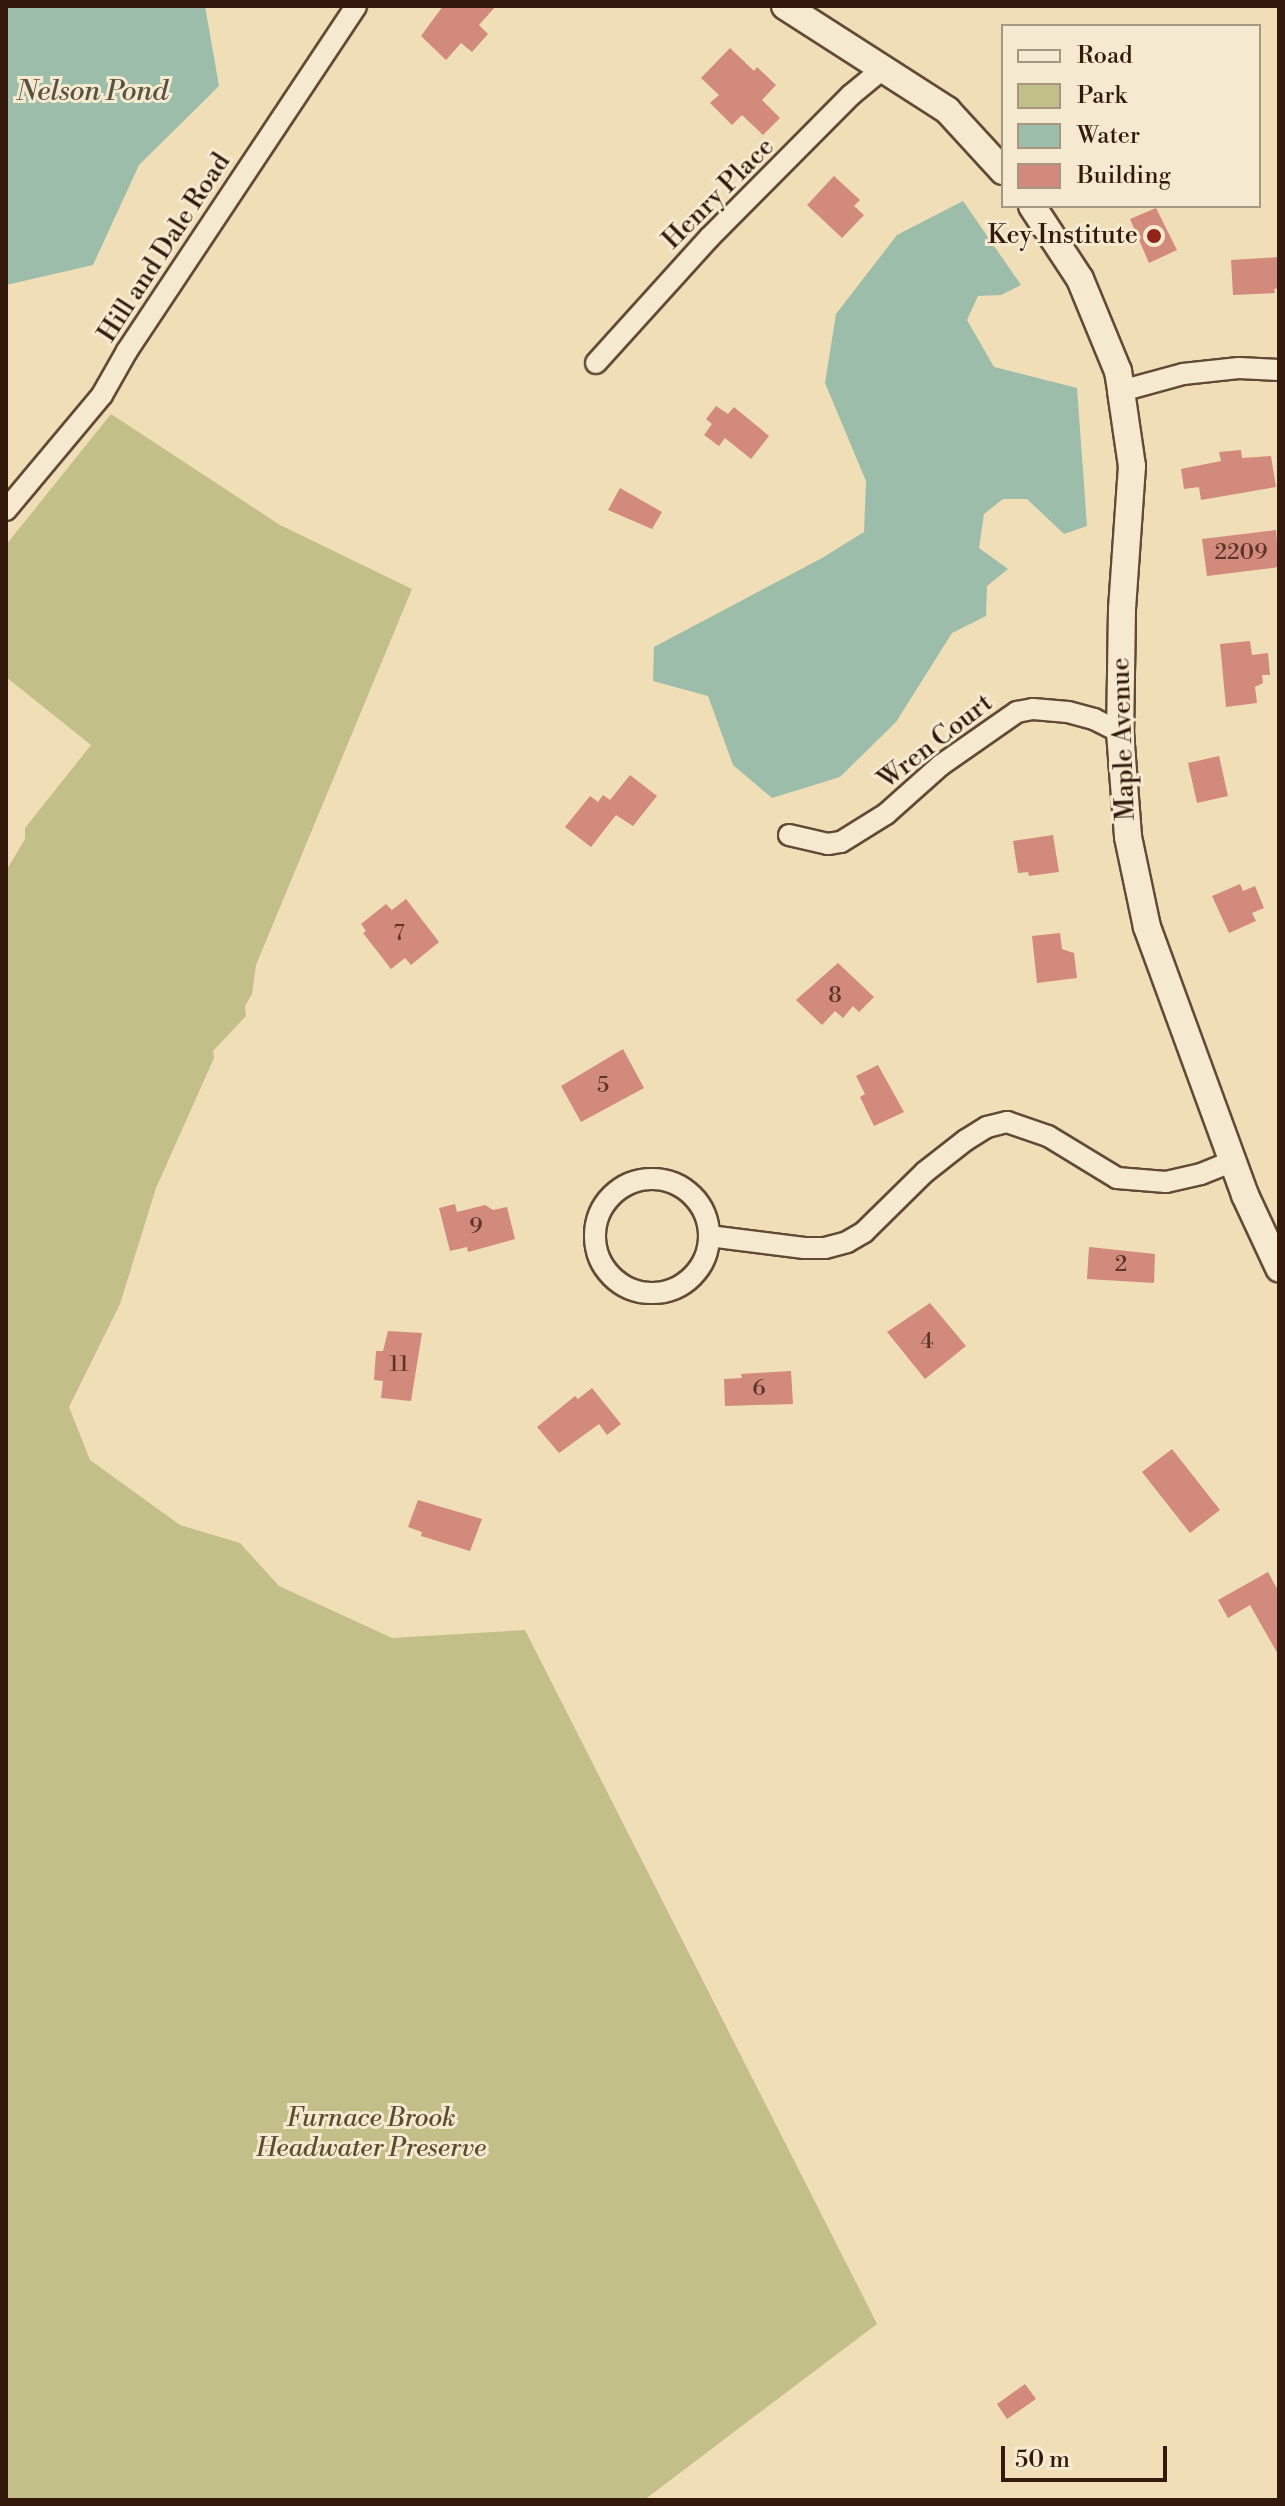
<!DOCTYPE html>
<style>
body{margin:0}
#map{position:relative;width:1285px;height:2506px;overflow:hidden;background:#f0deb6;font-family:"Libre Bodoni",serif}
div>[style]{position:absolute}
[style*='--x']{left:calc(var(--x)*1px);top:calc(var(--y)*1px);width:calc(var(--w)*1px);rotate:calc(var(--a)*1deg)}
.green>*{inset:0;background:#c2bf88}
.water>*{inset:0;background:#9bbda9}
.building>*{inset:0;background:#d28a7d}
.roads{filter:drop-shadow(2px 0 #624a36) drop-shadow(-2px 0 #624a36) drop-shadow(0 2px #624a36) drop-shadow(0 -2px #624a36)}
.minor>*{height:20px;margin:-10px;padding:0 10px;transform-origin:10px;border-radius:10px;background:#f5ead0}
.minor>.ring{margin:-10px;padding:0;box-sizing:content-box;background:none;border:20px solid #f5ead0;border-radius:50%}
.tertiary>*{height:26px;margin:-13px;padding:0 13px;transform-origin:13px;border-radius:13px;background:#f5ead0}
.dots>*{width:22px;height:22px;translate:-50% -50%;box-sizing:border-box;border:4px solid #f5ead0;border-radius:50%}
span{translate:-50% -50%;white-space:nowrap;text-align:center;line-height:1.15;-webkit-text-stroke:6px #f5ead0;paint-order:stroke}
.number-label{font-size:22px;color:#5a3528}
.number-label span{-webkit-text-stroke-width:0}
.street-label{font-size:26px;color:#32190b}
.poi-label{font-size:26px;color:#32190b}
.right{translate:-100% -50%;text-align:right}
.park-label{font-size:26px;color:#5d4b30;font-style:italic}
.water-label{font-size:28px;color:#575242;font-style:italic}
.frame{position:absolute;inset:0;border:8px solid #32190b;pointer-events:none}
.legend{position:absolute;left:1001px;top:24px;width:260px;height:184px;box-sizing:border-box;background:#f5ead0;border:2px solid #a79681;margin:0;padding:10px 14px;list-style:none;font-size:24px;color:#32190b}
.legend li{display:flex;align-items:center;gap:16px;height:40px}
.legend b{width:40px;border:2px solid #a79681}
.scale{position:absolute;left:1001px;top:2446px;width:166px;height:36px;box-sizing:border-box;border:4px solid #32190b;border-top:0;padding-left:10px;font-size:24px;line-height:28px;white-space:nowrap;color:#32190b;-webkit-text-stroke:6px #f5ead0;paint-order:stroke}
</style>
<div id="map">
<div class="green">
<div style="clip-path:polygon(111px 414px,280px 525px,412px 589px,256px 965px,252px 994px,245px 1006px,246px 1016px,213px 1051px,214px 1058px,156px 1188px,120px 1304px,69px 1407px,90px 1460px,180px 1525px,240px 1543px,279px 1586px,392px 1638px,525px 1630px,877px 2324px,644px 2500px,6px 2500px,6px 871px,25px 839px,25px 828px,91px 745px,6px 677px,6px 545px)"></div>
</div>
<div class="water">
<div style="clip-path:polygon(6px 6px,205px 6px,219px 86px,139px 165px,93px 265px,6px 285px)"></div>
<div style="clip-path:polygon(963px 201px,1021px 285px,1001px 295px,978px 296px,967px 320px,994px 367px,1077px 388px,1087px 526px,1064px 534px,1027px 499px,1003px 499px,984px 514px,979px 548px,1008px 569px,987px 586px,986px 616px,952px 633px,896px 722px,840px 777px,772px 798px,733px 765px,708px 696px,653px 681px,654px 647px,822px 558px,864px 532px,866px 481px,825px 383px,836px 314px,897px 235px)"></div>
</div>
<div class="building">
<div style="clip-path:polygon(443px 6px,496px 6px,479px 25px,488px 34px,472px 52px,461px 43px,446px 60px,421px 36px)"></div>
<div style="clip-path:polygon(730px 48px,754px 71px,757px 67px,776px 85px,762px 100px,780px 118px,763px 135px,742px 115px,732px 125px,710px 103px,719px 95px,701px 78px)"></div>
<div style="clip-path:polygon(834px 176px,860px 200px,854px 206px,864px 215px,842px 238px,807px 205px)"></div>
<div style="clip-path:polygon(1156px 208px,1177px 250px,1149px 263px,1130px 219px)"></div>
<div style="clip-path:polygon(1279px 257px,1279px 288px,1274px 289px,1275px 293px,1233px 295px,1231px 260px)"></div>
<div style="clip-path:polygon(716px 406px,728px 414px,734px 407px,769px 436px,751px 459px,725px 438px,719px 446px,704px 435px,712px 424px,706px 419px)"></div>
<div style="clip-path:polygon(1241px 450px,1242px 458px,1271px 456px,1276px 487px,1201px 500px,1199px 487px,1184px 489px,1181px 469px,1221px 461px,1219px 452px)"></div>
<div style="clip-path:polygon(620px 488px,662px 512px,652px 529px,608px 510px)"></div>
<div style="clip-path:polygon(1276px 530px,1279px 567px,1207px 576px,1202px 539px)"></div>
<div style="clip-path:polygon(1250px 641px,1252px 655px,1268px 653px,1270px 675px,1262px 675px,1263px 683px,1255px 687px,1257px 703px,1226px 707px,1220px 644px)"></div>
<div style="clip-path:polygon(1219px 756px,1228px 796px,1197px 803px,1188px 763px)"></div>
<div style="clip-path:polygon(630px 775px,657px 796px,633px 826px,616px 815px,591px 847px,565px 827px,590px 796px,598px 802px,603px 795px,610px 800px)"></div>
<div style="clip-path:polygon(1053px 835px,1059px 872px,1029px 876px,1028px 872px,1018px 873px,1013px 841px)"></div>
<div style="clip-path:polygon(1240px 884px,1243px 891px,1255px 886px,1264px 908px,1252px 913px,1256px 921px,1229px 933px,1212px 896px)"></div>
<div style="clip-path:polygon(406px 899px,439px 942px,411px 965px,405px 958px,391px 969px,363px 933px,366px 931px,361px 924px,386px 904px,392px 910px)"></div>
<div style="clip-path:polygon(1060px 933px,1062px 949px,1074px 953px,1077px 978px,1037px 983px,1032px 936px)"></div>
<div style="clip-path:polygon(838px 963px,874px 997px,859px 1012px,853px 1006px,843px 1018px,835px 1011px,822px 1025px,796px 1000px)"></div>
<div style="clip-path:polygon(623px 1049px,644px 1088px,581px 1122px,561px 1086px)"></div>
<div style="clip-path:polygon(878px 1065px,904px 1112px,874px 1126px,860px 1097px,865px 1094px,856px 1076px)"></div>
<div style="clip-path:polygon(455px 1204px,457px 1212px,485px 1205px,493px 1210px,507px 1207px,515px 1239px,468px 1252px,467px 1247px,450px 1251px,439px 1208px)"></div>
<div style="clip-path:polygon(1089px 1247px,1155px 1254px,1154px 1283px,1087px 1279px)"></div>
<div style="clip-path:polygon(930px 1303px,966px 1346px,925px 1379px,887px 1332px)"></div>
<div style="clip-path:polygon(388px 1331px,422px 1333px,411px 1401px,381px 1398px,383px 1381px,374px 1380px,376px 1351px,383px 1351px)"></div>
<div style="clip-path:polygon(791px 1371px,793px 1404px,725px 1406px,724px 1379px,742px 1378px,741px 1374px)"></div>
<div style="clip-path:polygon(592px 1388px,621px 1424px,607px 1435px,599px 1424px,559px 1453px,537px 1427px,575px 1396px,578px 1399px)"></div>
<div style="clip-path:polygon(1172px 1449px,1220px 1510px,1190px 1533px,1142px 1472px)"></div>
<div style="clip-path:polygon(418px 1500px,482px 1519px,470px 1551px,421px 1536px,422px 1532px,408px 1527px)"></div>
<div style="clip-path:polygon(1268px 1572px,1279px 1592px,1279px 1656px,1250px 1605px,1228px 1618px,1218px 1600px)"></div>
<div style="clip-path:polygon(1025px 2384px,1036px 2399px,1007px 2419px,997px 2404px)"></div>
</div>
<div class="roads">
<div class="minor">
<div style="--x:596;--y:363;--w:169;--a:-47.9"></div>
<div style="--x:709;--y:238;--w:202;--a:-45.2"></div>
<div style="--x:851;--y:95;--w:44;--a:-39.5"></div>
<div style="--x:1121;--y:391;--w:64;--a:-15.3"></div>
<div style="--x:1183;--y:374;--w:56;--a:-6.1"></div>
<div style="--x:1239;--y:368;--w:40;--a:2.9"></div>
<div style="--x:6;--y:510;--w:150;--a:-50.1"></div>
<div style="--x:102;--y:395;--w:51;--a:-60.4"></div>
<div style="--x:127;--y:351;--w:414;--a:-56.4"></div>
<div style="--x:789;--y:835;--w:40;--a:13"></div>
<div style="--x:828;--y:844;--w:13;--a:-9"></div>
<div style="--x:841;--y:842;--w:53;--a:-31.9"></div>
<div style="--x:886;--y:814;--w:74;--a:-41.7"></div>
<div style="--x:941;--y:765;--w:93;--a:-34.9"></div>
<div style="--x:1017;--y:712;--w:16;--a:-11"></div>
<div style="--x:1033;--y:709;--w:35;--a:5"></div>
<div style="--x:1068;--y:712;--w:27;--a:15"></div>
<div style="--x:1094;--y:719;--w:29;--a:27"></div>
<div class="ring" style="left:595px;top:1179px;width:94px;height:94px"></div>
<div style="--x:709;--y:1236;--w:96;--a:7.2"></div>
<div style="--x:804;--y:1248;--w:21;--a:0"></div>
<div style="--x:825;--y:1248;--w:23;--a:-15"></div>
<div style="--x:847;--y:1242;--w:20;--a:-30"></div>
<div style="--x:864;--y:1232;--w:86;--a:-44.5"></div>
<div style="--x:925;--y:1172;--w:52;--a:-38"></div>
<div style="--x:966;--y:1140;--w:25;--a:-32"></div>
<div style="--x:987;--y:1127;--w:21;--a:-14"></div>
<div style="--x:1007;--y:1122;--w:43;--a:18.9"></div>
<div style="--x:1048;--y:1136;--w:81;--a:31.3"></div>
<div style="--x:1117;--y:1178;--w:49;--a:4.7"></div>
<div style="--x:1166;--y:1182;--w:36;--a:-13"></div>
<div style="--x:1201;--y:1174;--w:35;--a:-22"></div>
</div>
<div class="tertiary">
<div style="--x:785;--y:6;--w:193;--a:32.7"></div>
<div style="--x:947;--y:110;--w:83;--a:47.4"></div>
<div style="--x:1032;--y:206;--w:87;--a:56.7"></div>
<div style="--x:1080;--y:279;--w:100;--a:67.6"></div>
<div style="--x:1118;--y:371;--w:20;--a:81"></div>
<div style="--x:1121;--y:391;--w:76;--a:81.7"></div>
<div style="--x:1132;--y:466;--w:144;--a:94"></div>
<div style="--x:1122;--y:610;--w:122;--a:90.9"></div>
<div style="--x:1120;--y:732;--w:105;--a:85.6"></div>
<div style="--x:1128;--y:837;--w:92;--a:78.1"></div>
<div style="--x:1147;--y:927;--w:285;--a:69.9"></div>
<div style="--x:1245;--y:1195;--w:81;--a:65"></div>
</div>
</div>
<div class="dots">
<div style="left:1154px;top:236px;background:#8f2418"></div>
</div>
<div class="number-label">
<span style="left:1241px;top:553px">2209</span>
<span style="left:399px;top:934px">7</span>
<span style="left:835px;top:996px">8</span>
<span style="left:603px;top:1086px">5</span>
<span style="left:476px;top:1227px">9</span>
<span style="left:1121px;top:1265px">2</span>
<span style="left:927px;top:1342px">4</span>
<span style="left:399px;top:1365px">11</span>
<span style="left:759px;top:1389px">6</span>
</div>
<div class="street-label">
<span style="left:719px;top:194px;rotate:-45deg">Henry Place</span>
<span style="left:165px;top:248px;rotate:-57deg">Hill and Dale Road</span>
<span style="left:1124px;top:739px;rotate:-92deg">Maple Avenue</span>
<span style="left:936px;top:742px;rotate:-38deg">Wren Court</span>
</div>
<div class="poi-label">
<span class="right" style="left:1138px;top:236px">Key Institute</span>
</div>
<div class="park-label">
<span style="left:371px;top:2134px">Furnace Brook<br>Headwater Preserve</span>
</div>
<div class="water-label">
<span style="left:92px;top:92px">Nelson Pond</span>
</div>
<div class="frame"></div>
<ul class="legend">
<li><b style="height:10px;background:#f5ead0"></b>Road</li>
<li><b style="height:22px;background:#c2bf88"></b>Park</li>
<li><b style="height:22px;background:#9bbda9"></b>Water</li>
<li><b style="height:22px;background:#d28a7d"></b>Building</li>
</ul>
<div class="scale">50 m</div>
</div>
